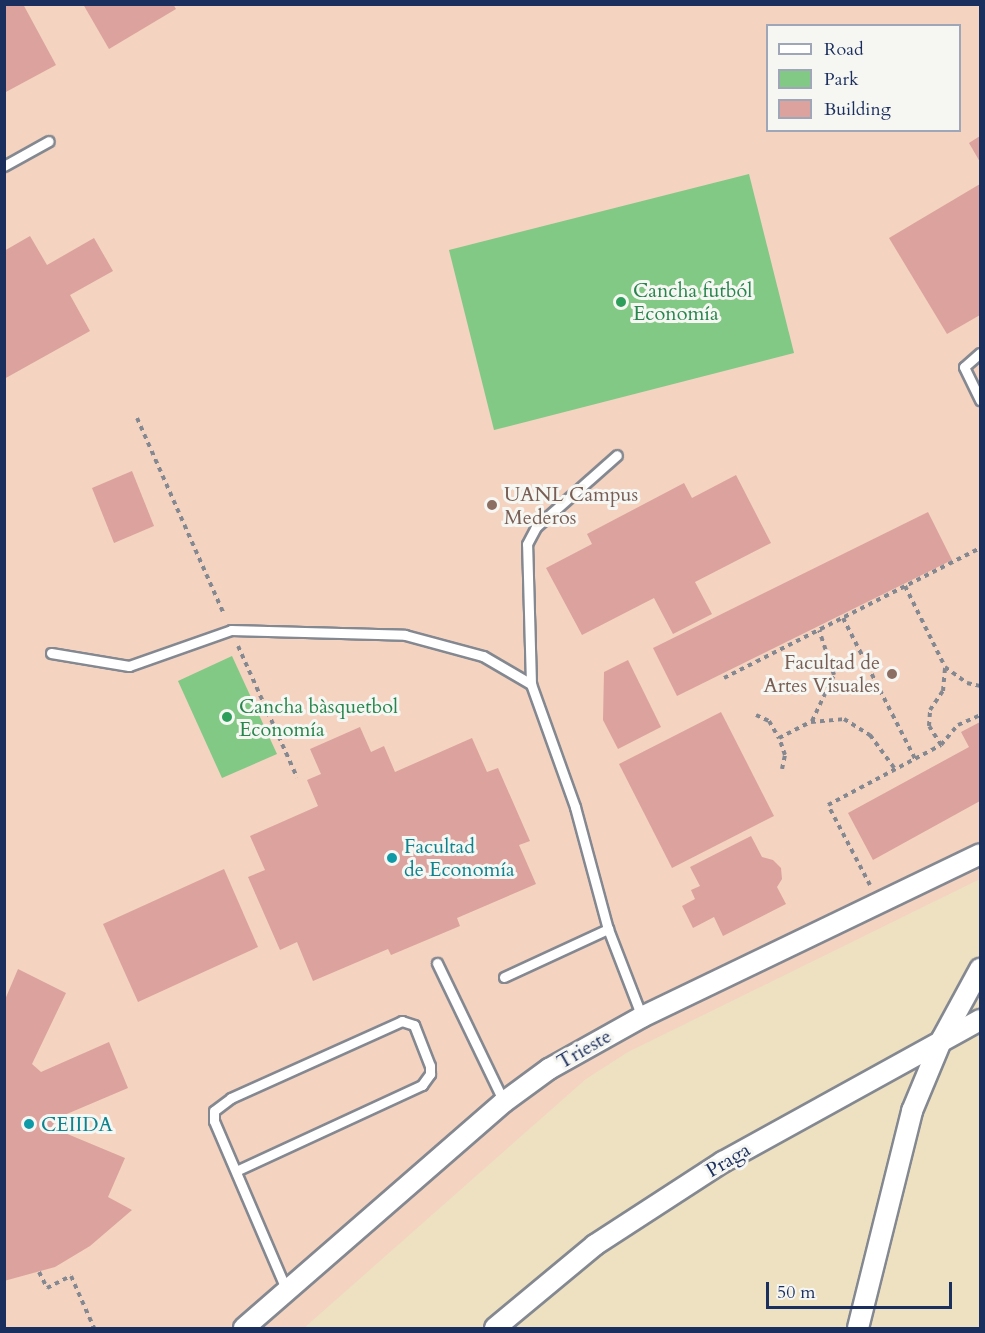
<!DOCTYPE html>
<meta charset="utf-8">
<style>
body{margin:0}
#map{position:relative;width:985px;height:1333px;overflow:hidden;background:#ede1c1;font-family:Cardo,serif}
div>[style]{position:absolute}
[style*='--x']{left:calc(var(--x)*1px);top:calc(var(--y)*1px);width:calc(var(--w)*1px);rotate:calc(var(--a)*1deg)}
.built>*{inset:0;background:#f4d3c0}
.green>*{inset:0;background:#81c985}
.building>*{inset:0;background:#dca29d}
.path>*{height:4px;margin-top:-2px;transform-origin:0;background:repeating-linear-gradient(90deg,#848890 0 4.5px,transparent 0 9px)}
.roads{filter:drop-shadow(2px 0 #848890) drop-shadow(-2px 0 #848890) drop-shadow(0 2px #848890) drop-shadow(0 -2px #848890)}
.lane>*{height:9px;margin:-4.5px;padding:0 4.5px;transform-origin:4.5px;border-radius:4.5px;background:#fff}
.street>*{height:20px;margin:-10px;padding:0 10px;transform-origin:10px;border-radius:10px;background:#fff}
.dots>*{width:16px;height:16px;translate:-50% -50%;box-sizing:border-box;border:3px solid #f6f6f2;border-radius:50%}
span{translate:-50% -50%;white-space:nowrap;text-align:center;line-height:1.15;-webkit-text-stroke:6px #f6f6f2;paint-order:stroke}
.leisure-label{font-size:20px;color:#27864d}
.left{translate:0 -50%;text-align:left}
.education-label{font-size:20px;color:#785e54}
.right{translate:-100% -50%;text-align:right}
.culture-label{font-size:20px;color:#0d838f}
.street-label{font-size:20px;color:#1b2f5e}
.frame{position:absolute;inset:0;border:6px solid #1b2f5e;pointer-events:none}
.legend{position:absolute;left:766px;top:24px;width:195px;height:108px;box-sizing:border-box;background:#f6f6f2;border:2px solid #9ea6b7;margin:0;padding:8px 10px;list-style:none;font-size:18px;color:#1b2f5e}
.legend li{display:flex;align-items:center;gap:12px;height:30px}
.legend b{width:30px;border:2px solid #9ea6b7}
.scale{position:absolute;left:766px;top:1282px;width:186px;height:27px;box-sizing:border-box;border:3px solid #1b2f5e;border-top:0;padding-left:8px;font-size:18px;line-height:21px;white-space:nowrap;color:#1b2f5e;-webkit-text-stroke:4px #f6f6f2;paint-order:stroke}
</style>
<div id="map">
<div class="built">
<div style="clip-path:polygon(evenodd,5px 5px,980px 5px,980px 879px,628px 1052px,586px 1079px,304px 1328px,5px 1328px,5px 5px,768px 26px,960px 26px,960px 130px,768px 130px,768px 26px)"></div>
</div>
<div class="green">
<div style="clip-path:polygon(749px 174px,794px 353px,494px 430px,449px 250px)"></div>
<div style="clip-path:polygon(232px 656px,277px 754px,222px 778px,178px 681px)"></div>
</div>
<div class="building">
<div style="clip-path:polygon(4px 4px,23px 4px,56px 65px,4px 93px)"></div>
<div style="clip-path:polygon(83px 4px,173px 4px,176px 9px,109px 49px)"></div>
<div style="clip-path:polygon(980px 136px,980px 162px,969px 143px)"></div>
<div style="clip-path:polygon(980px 184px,980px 315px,947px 334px,889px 238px)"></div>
<div style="clip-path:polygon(30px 236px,47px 265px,94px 238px,113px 271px,70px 295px,90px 331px,4px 379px,4px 251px)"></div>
<div style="clip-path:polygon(132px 471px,154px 526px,114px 543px,92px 488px)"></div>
<div style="clip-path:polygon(736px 475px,771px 543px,695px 582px,712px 614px,673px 634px,654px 598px,582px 635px,546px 568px,592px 544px,587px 534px,684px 483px,692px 498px)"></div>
<div style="clip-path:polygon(928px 512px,952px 560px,677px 696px,653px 648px)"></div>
<div style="clip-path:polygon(628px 660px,661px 727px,618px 749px,603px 720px,604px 672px)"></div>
<div style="clip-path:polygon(721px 712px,774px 816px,672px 868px,619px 764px)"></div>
<div style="clip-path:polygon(980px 722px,980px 801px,873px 860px,848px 813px,969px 747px,961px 732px)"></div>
<div style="clip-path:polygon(360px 727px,371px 752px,384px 746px,395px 772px,472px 738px,487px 772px,498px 768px,530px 841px,519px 845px,536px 884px,457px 918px,460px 926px,391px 955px,388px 949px,313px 981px,297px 942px,280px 950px,248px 877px,265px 870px,250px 836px,318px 806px,307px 780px,321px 774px,310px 749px)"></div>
<div style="clip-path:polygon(751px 836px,762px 857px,773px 860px,781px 868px,782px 879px,777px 887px,786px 904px,723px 936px,714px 917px,693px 928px,682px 906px,695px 899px,691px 890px,700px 886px,690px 867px)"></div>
<div style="clip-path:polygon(224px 869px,258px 947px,138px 1002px,103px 924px)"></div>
<div style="clip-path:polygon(18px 969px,66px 993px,32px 1064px,41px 1072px,109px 1042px,128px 1088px,55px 1119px,53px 1128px,125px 1158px,108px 1197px,132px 1210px,90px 1246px,55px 1267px,4px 1281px,4px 1002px)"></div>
</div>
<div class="path">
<div style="--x:137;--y:418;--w:214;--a:66.1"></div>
<div style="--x:905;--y:586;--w:90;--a:63.7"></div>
<div style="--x:945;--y:667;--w:27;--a:36"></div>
<div style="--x:967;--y:683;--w:13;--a:13"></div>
<div style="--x:843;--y:618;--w:158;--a:62.9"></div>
<div style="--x:238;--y:646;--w:144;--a:65.8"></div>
<div style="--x:724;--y:678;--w:287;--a:-26.9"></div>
<div style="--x:756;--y:715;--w:14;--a:25"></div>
<div style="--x:769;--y:721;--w:20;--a:60"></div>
<div style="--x:812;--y:721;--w:51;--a:-64.4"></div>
<div style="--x:834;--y:675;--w:47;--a:-108.4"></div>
<div style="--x:941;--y:745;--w:22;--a:-122"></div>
<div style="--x:929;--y:726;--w:16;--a:-86"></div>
<div style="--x:930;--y:710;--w:23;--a:-56"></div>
<div style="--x:943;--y:691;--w:24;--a:-85"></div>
<div style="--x:782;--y:769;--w:14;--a:-78"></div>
<div style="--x:785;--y:755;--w:18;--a:-109"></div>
<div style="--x:779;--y:738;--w:36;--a:-27"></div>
<div style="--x:811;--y:722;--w:33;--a:-5"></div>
<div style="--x:844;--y:719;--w:31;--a:32"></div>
<div style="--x:870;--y:735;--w:42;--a:53.7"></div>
<div style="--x:870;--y:885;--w:90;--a:-117.7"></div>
<div style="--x:828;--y:805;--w:128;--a:-28"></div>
<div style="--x:941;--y:745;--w:26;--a:-50"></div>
<div style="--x:958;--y:725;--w:24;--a:-24"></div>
<div style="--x:39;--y:1272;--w:18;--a:63"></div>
<div style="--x:47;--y:1288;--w:27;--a:-27"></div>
<div style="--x:71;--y:1276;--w:57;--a:66.1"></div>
</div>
<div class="roads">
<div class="lane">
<div style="--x:4;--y:166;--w:51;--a:-29.1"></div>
<div style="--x:980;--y:353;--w:21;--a:139"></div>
<div style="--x:964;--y:367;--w:37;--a:64"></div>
<div style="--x:51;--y:653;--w:79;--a:9.5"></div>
<div style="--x:129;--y:666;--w:108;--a:-19.4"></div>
<div style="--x:231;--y:630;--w:174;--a:1.6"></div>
<div style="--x:405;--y:635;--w:81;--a:15.1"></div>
<div style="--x:483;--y:656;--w:56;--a:30.3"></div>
<div style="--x:531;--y:684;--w:131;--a:70.3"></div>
<div style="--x:575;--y:807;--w:126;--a:74.9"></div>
<div style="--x:531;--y:684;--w:140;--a:-91.6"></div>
<div style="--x:527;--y:544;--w:19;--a:-62"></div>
<div style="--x:536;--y:527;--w:108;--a:-41.6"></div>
<div style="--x:437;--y:963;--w:154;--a:64.3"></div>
<div style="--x:504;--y:977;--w:115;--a:-24.8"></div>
<div style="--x:608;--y:929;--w:94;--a:68.9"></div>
<div style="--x:236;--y:1171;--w:205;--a:-24.8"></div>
<div style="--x:422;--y:1085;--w:14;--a:-54"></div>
<div style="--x:430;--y:1074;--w:8;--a:-90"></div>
<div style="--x:430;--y:1066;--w:44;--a:-111.3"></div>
<div style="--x:414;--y:1025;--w:13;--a:-162"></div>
<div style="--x:402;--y:1021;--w:188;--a:155.8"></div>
<div style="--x:231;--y:1098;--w:21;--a:143"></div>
<div style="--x:214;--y:1111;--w:10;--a:90"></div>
<div style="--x:214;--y:1121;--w:185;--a:66.8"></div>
</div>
<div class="street">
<div style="--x:244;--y:1328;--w:344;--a:-41"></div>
<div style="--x:504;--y:1102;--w:56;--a:-36.3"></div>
<div style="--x:549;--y:1069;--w:107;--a:-29.2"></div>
<div style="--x:642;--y:1017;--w:375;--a:-25.7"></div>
<div style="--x:495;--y:1328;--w:130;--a:-39.7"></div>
<div style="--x:595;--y:1245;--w:153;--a:-33"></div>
<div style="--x:723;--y:1162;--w:294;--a:-28.9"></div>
<div style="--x:858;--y:1328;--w:224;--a:-76"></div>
<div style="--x:912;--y:1111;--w:78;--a:-67.4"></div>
<div style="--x:942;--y:1039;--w:80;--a:-61.5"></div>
</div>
</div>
<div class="dots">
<div style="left:621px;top:302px;background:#2e9e5b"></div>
<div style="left:492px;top:505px;background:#8d6e63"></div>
<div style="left:892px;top:674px;background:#8d6e63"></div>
<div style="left:227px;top:717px;background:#2e9e5b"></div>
<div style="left:392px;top:858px;background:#0f9aa8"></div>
<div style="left:29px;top:1124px;background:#0f9aa8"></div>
</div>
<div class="leisure-label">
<span class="left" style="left:633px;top:302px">Cancha futból<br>Economía</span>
<span class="left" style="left:239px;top:718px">Cancha bàsquetbol<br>Economía</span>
</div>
<div class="education-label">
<span class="left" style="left:504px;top:506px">UANL Campus<br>Mederos</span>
<span class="right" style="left:880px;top:674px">Facultad de<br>Artes Visuales</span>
</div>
<div class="culture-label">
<span class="left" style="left:404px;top:858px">Facultad<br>de Economía</span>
<span class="left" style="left:41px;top:1124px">CEIIDA</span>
</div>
<div class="street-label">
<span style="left:584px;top:1049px;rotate:-30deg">Trieste</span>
<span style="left:728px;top:1160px;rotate:-31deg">Praga</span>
</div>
<div class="frame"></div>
<ul class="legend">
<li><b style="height:8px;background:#fff"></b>Road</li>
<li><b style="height:16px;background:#81c985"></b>Park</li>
<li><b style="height:16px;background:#dca29d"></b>Building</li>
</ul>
<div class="scale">50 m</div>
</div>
